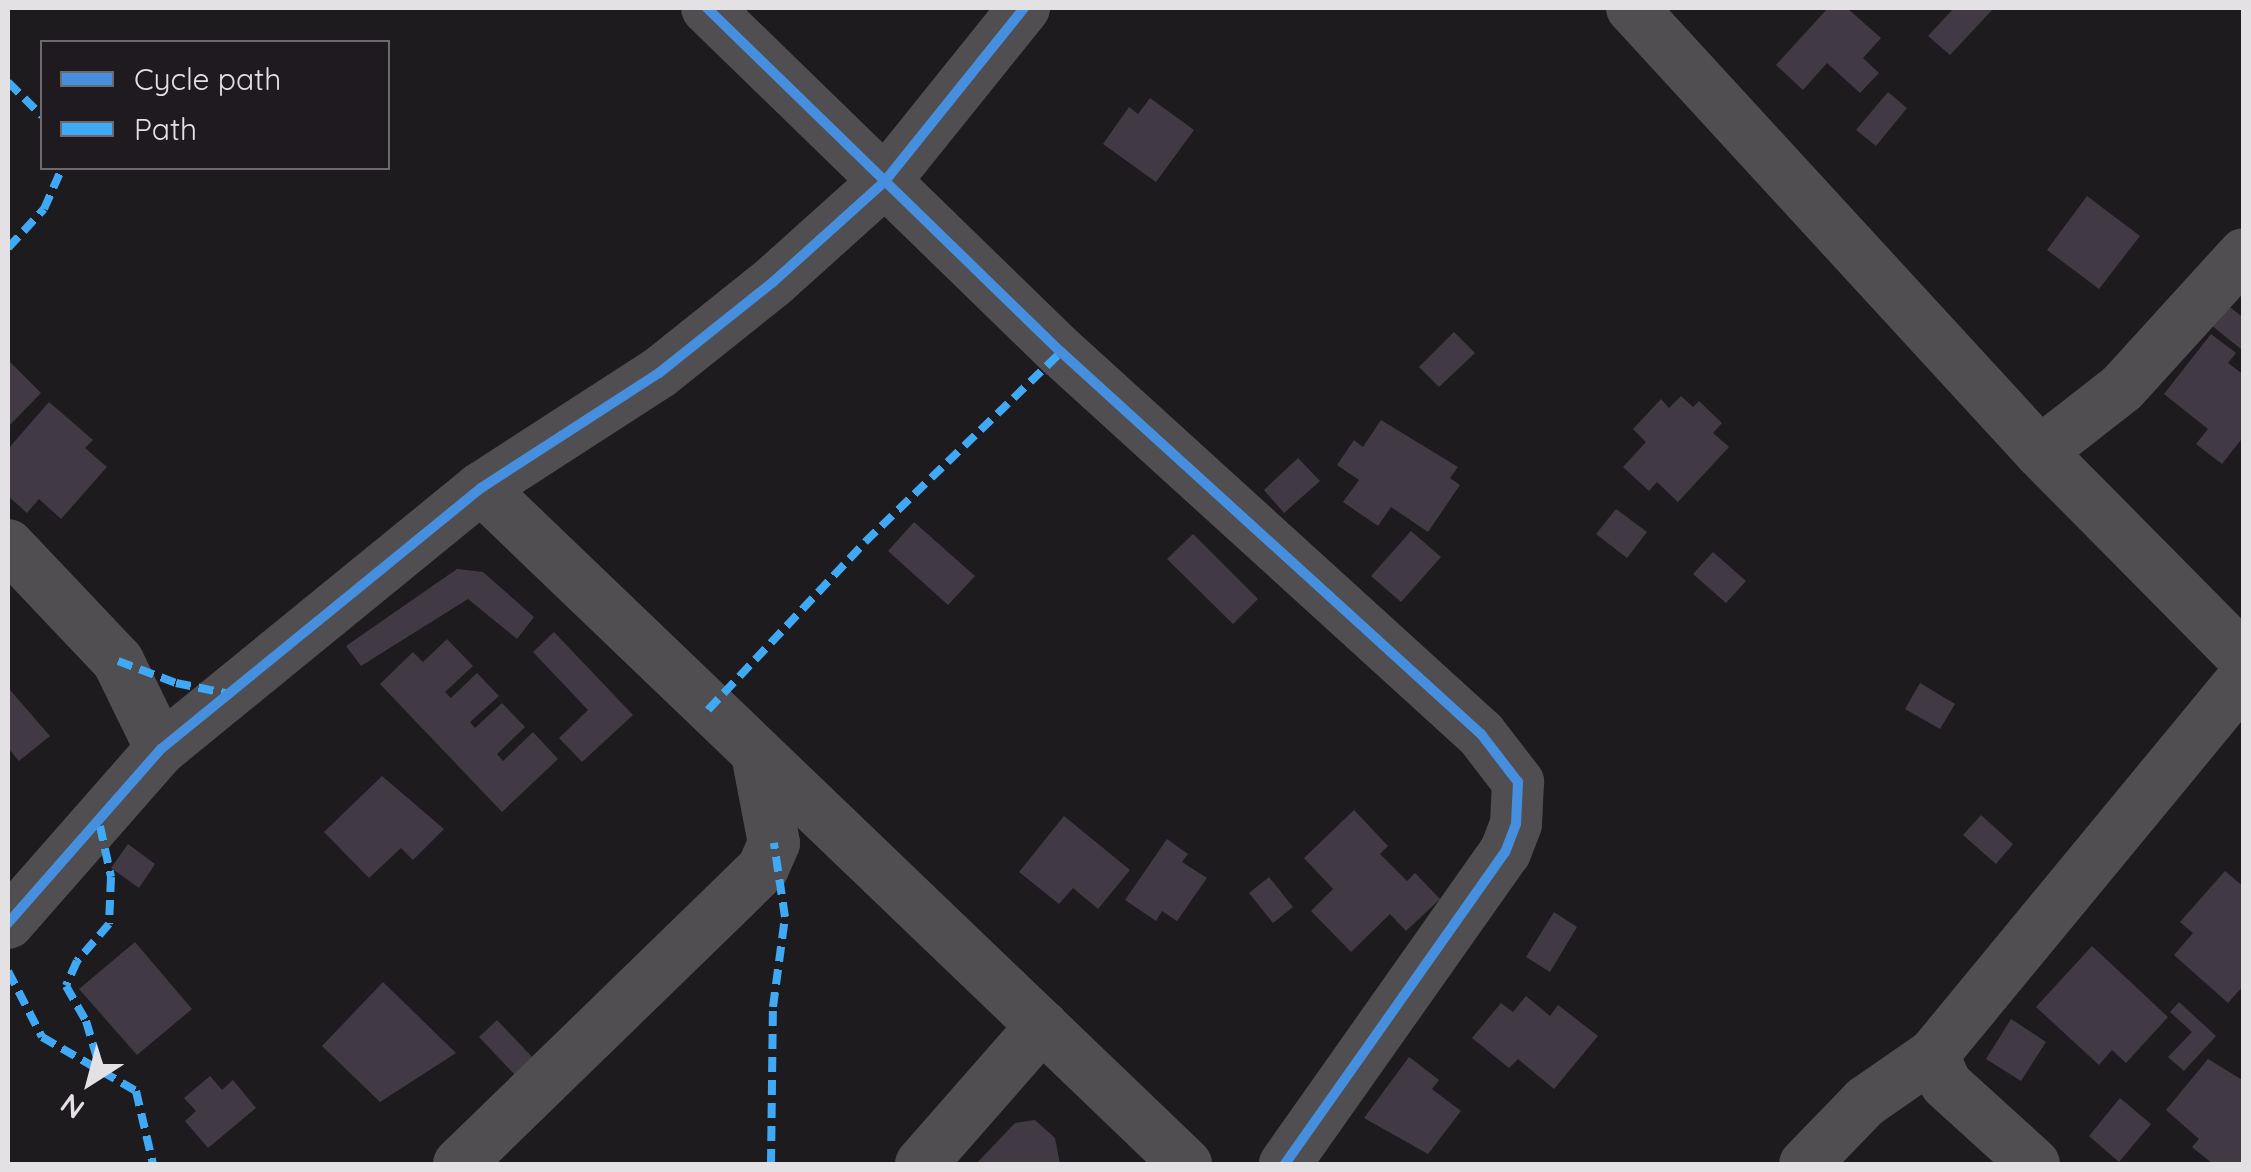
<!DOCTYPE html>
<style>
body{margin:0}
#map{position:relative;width:2251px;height:1172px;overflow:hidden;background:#1d1b1e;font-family:Quicksand,sans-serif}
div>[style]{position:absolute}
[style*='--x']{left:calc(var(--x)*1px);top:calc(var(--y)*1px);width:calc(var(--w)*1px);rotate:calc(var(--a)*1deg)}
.building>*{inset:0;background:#413a44}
.minor>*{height:52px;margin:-26px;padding:0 26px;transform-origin:26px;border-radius:26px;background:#504e50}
.quiet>*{height:8px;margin-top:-4px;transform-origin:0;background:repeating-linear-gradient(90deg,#3fa9f5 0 15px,transparent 0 23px)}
.cycleway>*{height:10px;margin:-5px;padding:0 5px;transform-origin:5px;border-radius:5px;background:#468fdf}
span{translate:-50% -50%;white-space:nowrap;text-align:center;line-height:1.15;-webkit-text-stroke:10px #1e1a1f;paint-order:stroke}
.frame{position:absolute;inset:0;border:10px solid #e3e1e4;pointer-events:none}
.legend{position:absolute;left:40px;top:40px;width:350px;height:130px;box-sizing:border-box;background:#1e1a1f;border:2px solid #6d6a6e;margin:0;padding:12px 18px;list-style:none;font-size:30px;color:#e3e1e4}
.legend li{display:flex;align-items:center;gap:20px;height:50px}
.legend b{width:50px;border:2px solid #6d6a6e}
.north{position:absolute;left:40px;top:1032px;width:100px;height:100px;-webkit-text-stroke:8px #1e1a1f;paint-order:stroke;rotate:216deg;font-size:28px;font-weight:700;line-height:40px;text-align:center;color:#e3e1e4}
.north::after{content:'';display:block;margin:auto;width:35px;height:45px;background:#e3e1e4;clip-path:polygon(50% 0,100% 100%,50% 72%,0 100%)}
</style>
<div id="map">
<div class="building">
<div style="clip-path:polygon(1828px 8px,1847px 8px,1881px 38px,1863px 58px,1879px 73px,1860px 93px,1827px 63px,1803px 90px,1776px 65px)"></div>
<div style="clip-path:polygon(1954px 8px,1994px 8px,1950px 55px,1928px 36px)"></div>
<div style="clip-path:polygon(1888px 92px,1907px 108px,1876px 146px,1856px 130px)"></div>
<div style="clip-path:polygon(1150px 98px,1194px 130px,1156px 182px,1103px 144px,1129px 107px,1138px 114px)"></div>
<div style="clip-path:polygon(2087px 196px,2140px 236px,2099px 289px,2047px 250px)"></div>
<div style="clip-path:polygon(2227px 305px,2244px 318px,2241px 349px,2211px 325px)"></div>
<div style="clip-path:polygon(1454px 332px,1475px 353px,1439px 387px,1419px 367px)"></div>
<div style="clip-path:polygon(2211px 334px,2236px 353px,2228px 363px,2244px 375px,2244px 436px,2222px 464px,2196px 444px,2208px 429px,2164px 394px)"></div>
<div style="clip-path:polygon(8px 360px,41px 393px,8px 427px)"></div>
<div style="clip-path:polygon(1681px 396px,1693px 407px,1699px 401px,1722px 423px,1713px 433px,1729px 447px,1678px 502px,1657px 482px,1649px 491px,1623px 467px,1646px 442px,1633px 429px,1661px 399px,1669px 408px)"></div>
<div style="clip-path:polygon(49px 402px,93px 440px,85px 448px,107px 467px,61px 519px,39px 499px,27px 513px,8px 496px,8px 449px)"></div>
<div style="clip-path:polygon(1381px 420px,1458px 467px,1450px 478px,1460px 485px,1428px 532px,1391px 507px,1378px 526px,1343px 502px,1359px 480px,1337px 465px,1354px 440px,1363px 447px)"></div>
<div style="clip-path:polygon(1298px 458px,1320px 481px,1284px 513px,1264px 490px)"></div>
<div style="clip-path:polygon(1616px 509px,1647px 532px,1627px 558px,1596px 534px)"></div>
<div style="clip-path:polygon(914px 522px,975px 576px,948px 605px,888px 551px)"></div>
<div style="clip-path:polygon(1411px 531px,1441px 557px,1401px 602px,1371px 576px)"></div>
<div style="clip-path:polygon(1193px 534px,1258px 599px,1233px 624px,1167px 559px)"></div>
<div style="clip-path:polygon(1713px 552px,1746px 581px,1726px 603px,1693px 574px)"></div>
<div style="clip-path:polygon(457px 569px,483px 572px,534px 617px,517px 639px,468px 599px,361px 666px,346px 646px)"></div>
<div style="clip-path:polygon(554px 632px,633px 715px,582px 762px,559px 738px,588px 710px,533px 652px)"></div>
<div style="clip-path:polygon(447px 639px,473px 666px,445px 692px,451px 698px,477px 673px,499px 696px,470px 722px,475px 728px,502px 703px,525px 727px,497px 754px,503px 761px,533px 732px,558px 759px,502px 812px,380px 684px,413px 652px,423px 662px)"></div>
<div style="clip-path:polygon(1920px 683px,1955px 704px,1940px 729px,1905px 709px)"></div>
<div style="clip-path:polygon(10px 690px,50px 736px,19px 761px,8px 748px)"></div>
<div style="clip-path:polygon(382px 776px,444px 829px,413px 860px,401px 848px,369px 878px,324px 832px)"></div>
<div style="clip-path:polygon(1354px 810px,1388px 846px,1380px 854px,1407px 881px,1415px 873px,1440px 899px,1406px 931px,1390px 914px,1351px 952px,1311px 911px,1333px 889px,1304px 858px)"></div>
<div style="clip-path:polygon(1981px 815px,2013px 844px,1996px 864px,1963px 835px)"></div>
<div style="clip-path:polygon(1064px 816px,1130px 870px,1098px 909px,1073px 888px,1059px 904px,1019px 872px)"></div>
<div style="clip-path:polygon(1167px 839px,1188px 854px,1182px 862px,1207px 878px,1177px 921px,1162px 911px,1156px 921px,1125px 900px)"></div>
<div style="clip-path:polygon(128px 844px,155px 864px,139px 888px,111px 868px)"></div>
<div style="clip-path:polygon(2225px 871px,2244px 887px,2244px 985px,2228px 1003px,2174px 955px,2193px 933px,2180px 922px)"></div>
<div style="clip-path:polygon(1269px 877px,1293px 907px,1273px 923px,1249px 893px)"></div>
<div style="clip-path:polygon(1554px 912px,1577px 927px,1550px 972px,1526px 957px)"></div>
<div style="clip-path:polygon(135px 942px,192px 1009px,137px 1055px,79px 989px)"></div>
<div style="clip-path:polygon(2092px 946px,2168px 1017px,2126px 1063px,2112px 1050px,2099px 1065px,2036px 1007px)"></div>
<div style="clip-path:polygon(383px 982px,456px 1053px,380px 1102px,322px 1046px)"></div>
<div style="clip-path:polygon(1526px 996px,1550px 1016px,1558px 1005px,1598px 1036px,1554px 1089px,1518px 1059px,1509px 1068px,1472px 1038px,1501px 1003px,1513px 1012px)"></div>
<div style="clip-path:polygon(2179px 1002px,2216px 1036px,2184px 1071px,2168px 1057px,2192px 1032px,2170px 1012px)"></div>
<div style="clip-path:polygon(2011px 1019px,2046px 1042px,2021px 1081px,1986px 1059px)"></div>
<div style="clip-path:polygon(497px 1020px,535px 1060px,516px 1076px,479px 1037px)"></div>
<div style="clip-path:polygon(1409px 1057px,1439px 1080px,1432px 1089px,1461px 1111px,1428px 1154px,1364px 1118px)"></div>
<div style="clip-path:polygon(2208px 1059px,2244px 1081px,2244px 1164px,2213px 1164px,2192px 1147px,2199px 1139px,2166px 1110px)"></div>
<div style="clip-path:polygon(210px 1076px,222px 1090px,233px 1080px,256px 1108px,208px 1148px,185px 1121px,196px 1111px,184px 1098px)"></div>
<div style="clip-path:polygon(2120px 1098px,2151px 1124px,2119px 1162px,2089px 1136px)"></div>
<div style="clip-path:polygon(1035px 1120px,1055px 1138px,1060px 1164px,976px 1164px,1015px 1123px)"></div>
</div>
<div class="minor">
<div style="--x:707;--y:8;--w:494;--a:44.2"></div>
<div style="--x:1061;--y:352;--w:568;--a:42.29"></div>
<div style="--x:1481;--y:734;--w:61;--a:52.4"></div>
<div style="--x:1518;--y:782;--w:42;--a:92.7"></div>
<div style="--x:1516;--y:824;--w:30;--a:111"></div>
<div style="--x:1505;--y:852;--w:382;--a:125.2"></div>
<div style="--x:1632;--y:8;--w:603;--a:47.42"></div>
<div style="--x:2040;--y:452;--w:290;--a:45.3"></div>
<div style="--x:2040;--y:452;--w:104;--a:-38"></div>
<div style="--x:2122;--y:388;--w:181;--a:-47.7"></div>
<div style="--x:481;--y:488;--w:977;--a:43.8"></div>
<div style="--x:8;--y:545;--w:160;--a:46.5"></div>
<div style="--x:118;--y:661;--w:98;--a:64"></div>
<div style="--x:8;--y:923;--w:232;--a:-48.7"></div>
<div style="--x:161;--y:749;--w:413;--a:-39.2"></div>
<div style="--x:481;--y:488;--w:212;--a:-32.9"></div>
<div style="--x:659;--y:373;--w:146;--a:-38.6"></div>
<div style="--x:773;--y:282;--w:151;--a:-42"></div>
<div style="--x:885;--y:181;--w:222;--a:-51.2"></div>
<div style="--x:459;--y:1164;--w:424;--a:-44.2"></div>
<div style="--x:763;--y:868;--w:27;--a:-66"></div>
<div style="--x:774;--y:843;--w:86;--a:-100.8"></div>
<div style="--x:921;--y:1164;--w:184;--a:-48.8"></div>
<div style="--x:1805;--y:1164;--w:86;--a:-45.9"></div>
<div style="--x:1865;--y:1102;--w:83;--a:-34.7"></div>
<div style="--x:2034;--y:1164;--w:119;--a:-137.7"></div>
<div style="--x:1946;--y:1084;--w:32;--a:-114"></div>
<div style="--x:1933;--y:1055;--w:489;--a:-50.5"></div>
</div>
<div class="quiet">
<div style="--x:8;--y:82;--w:48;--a:45"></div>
<div style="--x:8;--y:248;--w:53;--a:-47.3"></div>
<div style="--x:44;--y:209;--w:45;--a:-66.3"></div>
<div style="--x:118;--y:661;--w:62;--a:20.8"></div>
<div style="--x:176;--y:683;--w:55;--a:11.5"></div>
<div style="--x:708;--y:710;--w:230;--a:-46.9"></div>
<div style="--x:865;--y:542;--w:273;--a:-44.1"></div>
<div style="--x:100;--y:826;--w:52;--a:77.8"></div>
<div style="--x:111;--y:877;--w:47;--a:92.4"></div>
<div style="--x:109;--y:924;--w:49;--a:130.9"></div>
<div style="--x:77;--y:961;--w:27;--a:114"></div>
<div style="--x:66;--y:986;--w:40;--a:60.3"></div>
<div style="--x:86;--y:1021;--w:49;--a:73.4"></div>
<div style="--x:8;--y:971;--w:74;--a:62.7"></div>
<div style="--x:42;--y:1037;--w:108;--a:29.9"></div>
<div style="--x:136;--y:1091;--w:75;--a:76.9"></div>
<div style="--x:771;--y:1164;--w:157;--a:-89.3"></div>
<div style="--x:773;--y:1007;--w:91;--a:-82.4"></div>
<div style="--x:785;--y:917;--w:75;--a:-98.5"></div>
</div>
<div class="cycleway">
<div style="--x:707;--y:8;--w:494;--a:44.2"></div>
<div style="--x:1061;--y:352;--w:568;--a:42.29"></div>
<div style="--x:1481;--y:734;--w:61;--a:52.4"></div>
<div style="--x:1518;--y:782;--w:42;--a:92.7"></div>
<div style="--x:1516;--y:824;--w:30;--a:111"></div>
<div style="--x:1505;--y:852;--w:382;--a:125.2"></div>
<div style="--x:8;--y:923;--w:232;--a:-48.7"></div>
<div style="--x:161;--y:749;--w:413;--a:-39.2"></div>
<div style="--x:481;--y:488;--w:212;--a:-32.9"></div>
<div style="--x:659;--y:373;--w:146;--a:-38.6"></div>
<div style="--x:773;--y:282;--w:151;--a:-42"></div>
<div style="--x:885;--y:181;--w:222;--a:-51.2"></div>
</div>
<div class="frame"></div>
<ul class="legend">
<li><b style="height:12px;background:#468fdf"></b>Cycle path</li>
<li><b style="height:12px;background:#3fa9f5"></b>Path</li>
</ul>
<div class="north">N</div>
</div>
